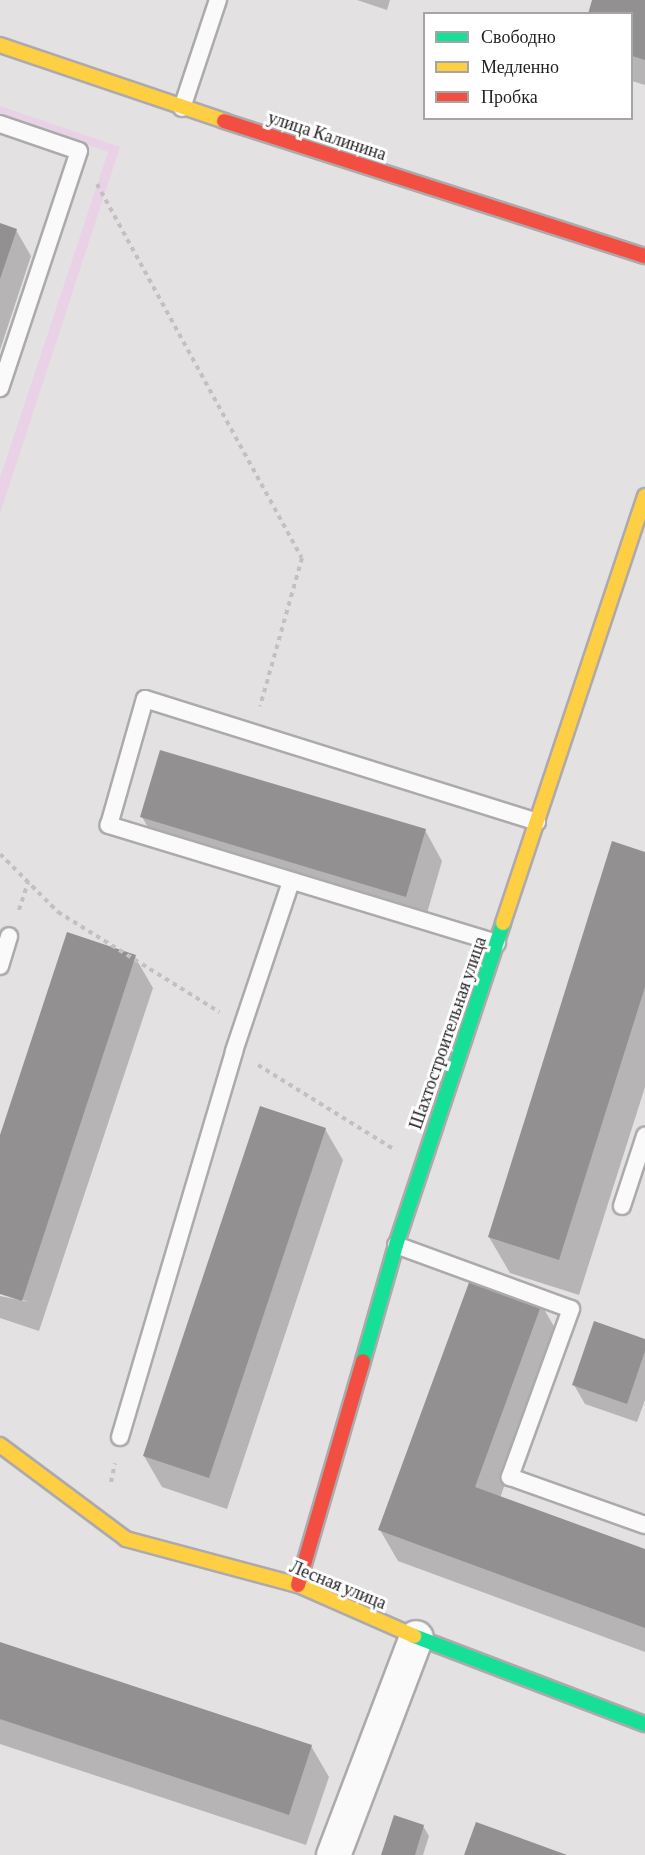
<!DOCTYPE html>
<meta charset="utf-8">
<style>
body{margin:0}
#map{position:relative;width:645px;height:1855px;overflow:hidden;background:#e4e1e3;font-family:"Crimson Pro",serif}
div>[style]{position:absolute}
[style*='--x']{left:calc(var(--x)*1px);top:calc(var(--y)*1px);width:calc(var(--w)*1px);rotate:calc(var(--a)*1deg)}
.green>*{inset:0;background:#e9d2e5}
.shadow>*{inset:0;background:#0003}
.building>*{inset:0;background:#939092}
.path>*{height:4px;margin-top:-2px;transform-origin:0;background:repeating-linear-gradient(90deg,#c2c0c2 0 4.5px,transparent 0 9px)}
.roads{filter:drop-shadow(2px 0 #acaaac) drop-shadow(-2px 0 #acaaac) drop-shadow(0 2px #acaaac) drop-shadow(0 -2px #acaaac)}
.lane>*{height:16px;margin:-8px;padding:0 8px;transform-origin:8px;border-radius:8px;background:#fbfafb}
.street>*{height:33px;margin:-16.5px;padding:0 16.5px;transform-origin:16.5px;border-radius:16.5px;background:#fbfafb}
.fast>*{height:14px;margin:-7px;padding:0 7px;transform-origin:7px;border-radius:7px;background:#16e098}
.slow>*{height:14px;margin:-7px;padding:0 7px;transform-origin:7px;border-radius:7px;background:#ffcf43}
.jam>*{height:14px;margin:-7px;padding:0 7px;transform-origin:7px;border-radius:7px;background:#f24e42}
span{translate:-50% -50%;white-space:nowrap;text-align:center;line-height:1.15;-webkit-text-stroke:6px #fff;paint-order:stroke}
.street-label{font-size:18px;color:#211f21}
.legend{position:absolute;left:423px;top:12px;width:210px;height:108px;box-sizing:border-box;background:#fff;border:2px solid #a6a5a6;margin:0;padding:8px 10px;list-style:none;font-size:18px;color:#211f21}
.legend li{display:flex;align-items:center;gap:12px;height:30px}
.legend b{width:30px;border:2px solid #a6a5a6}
</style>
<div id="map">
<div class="green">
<div style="clip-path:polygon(0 106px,120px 147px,0 514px,0 478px,108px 152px,0 114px)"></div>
</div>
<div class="shadow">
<div style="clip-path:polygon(357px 0,390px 0,387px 10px)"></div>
<div style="clip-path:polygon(594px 0,645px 0,645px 85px,632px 81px,632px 14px)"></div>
<div style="clip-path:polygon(0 224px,16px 230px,31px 256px,0 350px)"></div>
<div style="clip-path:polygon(142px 817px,425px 830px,442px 861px,423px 927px,160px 848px)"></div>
<div style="clip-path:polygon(645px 853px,645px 1087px,579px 1295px,510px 1273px,489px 1237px)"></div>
<div style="clip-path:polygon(135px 957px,153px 988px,39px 1331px,0 1318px,0 1296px,29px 1302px,0 1292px,0 1139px)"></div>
<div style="clip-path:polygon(325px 1129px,343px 1160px,227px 1509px,162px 1487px,144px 1456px)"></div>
<div style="clip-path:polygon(541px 1304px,559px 1335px,500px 1498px,645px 1551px,645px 1652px,398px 1561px,380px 1530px)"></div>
<div style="clip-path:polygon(645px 1341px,645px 1400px,637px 1422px,585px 1404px,574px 1385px)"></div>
<div style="clip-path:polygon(0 1643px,311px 1746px,329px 1777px,306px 1845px,0 1744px)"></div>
<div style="clip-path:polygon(423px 1826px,429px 1836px,423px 1855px,383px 1855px)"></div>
</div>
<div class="building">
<div style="clip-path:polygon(592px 0,645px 0,645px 60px,632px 56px,632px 14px,588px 14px)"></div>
<div style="clip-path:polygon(0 223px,17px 229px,0 279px)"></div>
<div style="clip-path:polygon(160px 750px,426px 829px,406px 897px,140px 817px)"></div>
<div style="clip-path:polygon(612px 841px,645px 852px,645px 987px,559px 1260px,488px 1237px)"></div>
<div style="clip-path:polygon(67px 932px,136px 955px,22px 1301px,0 1294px,0 1135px)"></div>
<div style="clip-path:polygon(260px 1106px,326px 1128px,209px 1478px,143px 1456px)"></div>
<div style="clip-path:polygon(471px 1277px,542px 1303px,475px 1487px,645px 1549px,645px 1628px,378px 1530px)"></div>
<div style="clip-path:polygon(594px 1321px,645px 1339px,645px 1351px,627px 1404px,572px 1385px)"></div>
<div style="clip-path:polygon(0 1642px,312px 1745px,289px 1815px,0 1719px)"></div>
<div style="clip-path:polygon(394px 1815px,424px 1825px,415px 1855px,381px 1855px)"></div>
<div style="clip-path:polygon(476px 1822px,567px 1855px,464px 1855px)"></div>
</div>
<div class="path">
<div style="--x:97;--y:184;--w:426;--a:61.3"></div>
<div style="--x:302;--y:558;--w:154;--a:105.8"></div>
<div style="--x:0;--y:854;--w:82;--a:45"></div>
<div style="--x:58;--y:912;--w:190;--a:31.8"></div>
<div style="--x:19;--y:910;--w:29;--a:-72"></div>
<div style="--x:258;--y:1065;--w:158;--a:31.8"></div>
<div style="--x:111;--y:1482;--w:19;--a:-78"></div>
</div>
<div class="roads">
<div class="lane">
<div style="--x:182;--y:108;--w:114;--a:-71.6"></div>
<div style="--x:0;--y:124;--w:83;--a:18.9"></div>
<div style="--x:79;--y:151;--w:250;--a:108.4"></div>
<div style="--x:497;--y:943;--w:406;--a:-163.1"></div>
<div style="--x:109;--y:825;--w:131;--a:-74.1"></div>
<div style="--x:145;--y:699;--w:411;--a:17.4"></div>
<div style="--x:0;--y:966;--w:31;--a:-73"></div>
<div style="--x:622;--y:1206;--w:74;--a:-71.8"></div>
<div style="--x:396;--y:1245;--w:186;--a:20.1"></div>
<div style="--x:571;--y:1309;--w:179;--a:110"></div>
<div style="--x:510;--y:1477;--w:143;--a:19.6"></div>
<div style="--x:120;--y:1437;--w:402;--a:-73.5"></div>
<div style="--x:234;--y:1051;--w:178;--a:-71.4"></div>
</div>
<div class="street">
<div style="--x:333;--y:1855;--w:233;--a:-69.2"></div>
</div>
<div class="fast">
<div style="--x:363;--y:1361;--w:121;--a:-74.1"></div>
<div style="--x:396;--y:1245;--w:339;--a:-71.6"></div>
<div style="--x:414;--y:1636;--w:247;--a:20.9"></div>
</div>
<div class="slow">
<div style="--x:0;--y:45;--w:237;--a:18.7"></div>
<div style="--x:503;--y:923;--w:450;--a:-71.6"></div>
<div style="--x:0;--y:1445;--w:157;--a:36.7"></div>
<div style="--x:126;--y:1539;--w:178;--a:15"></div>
<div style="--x:298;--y:1585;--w:127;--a:23.7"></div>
</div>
<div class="jam">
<div style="--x:224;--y:121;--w:442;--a:17.8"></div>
<div style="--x:298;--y:1585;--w:233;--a:-73.8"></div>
</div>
</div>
<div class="street-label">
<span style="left:327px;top:136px;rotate:18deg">улица Калинина</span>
<span style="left:448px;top:1033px;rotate:-71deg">Шахтостроительная улица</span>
<span style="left:338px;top:1585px;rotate:22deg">Лесная улица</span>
</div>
<ul class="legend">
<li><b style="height:8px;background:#16e098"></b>Свободно</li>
<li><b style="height:8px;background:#ffcf43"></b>Медленно</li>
<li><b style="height:8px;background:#f24e42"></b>Пробка</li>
</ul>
</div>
